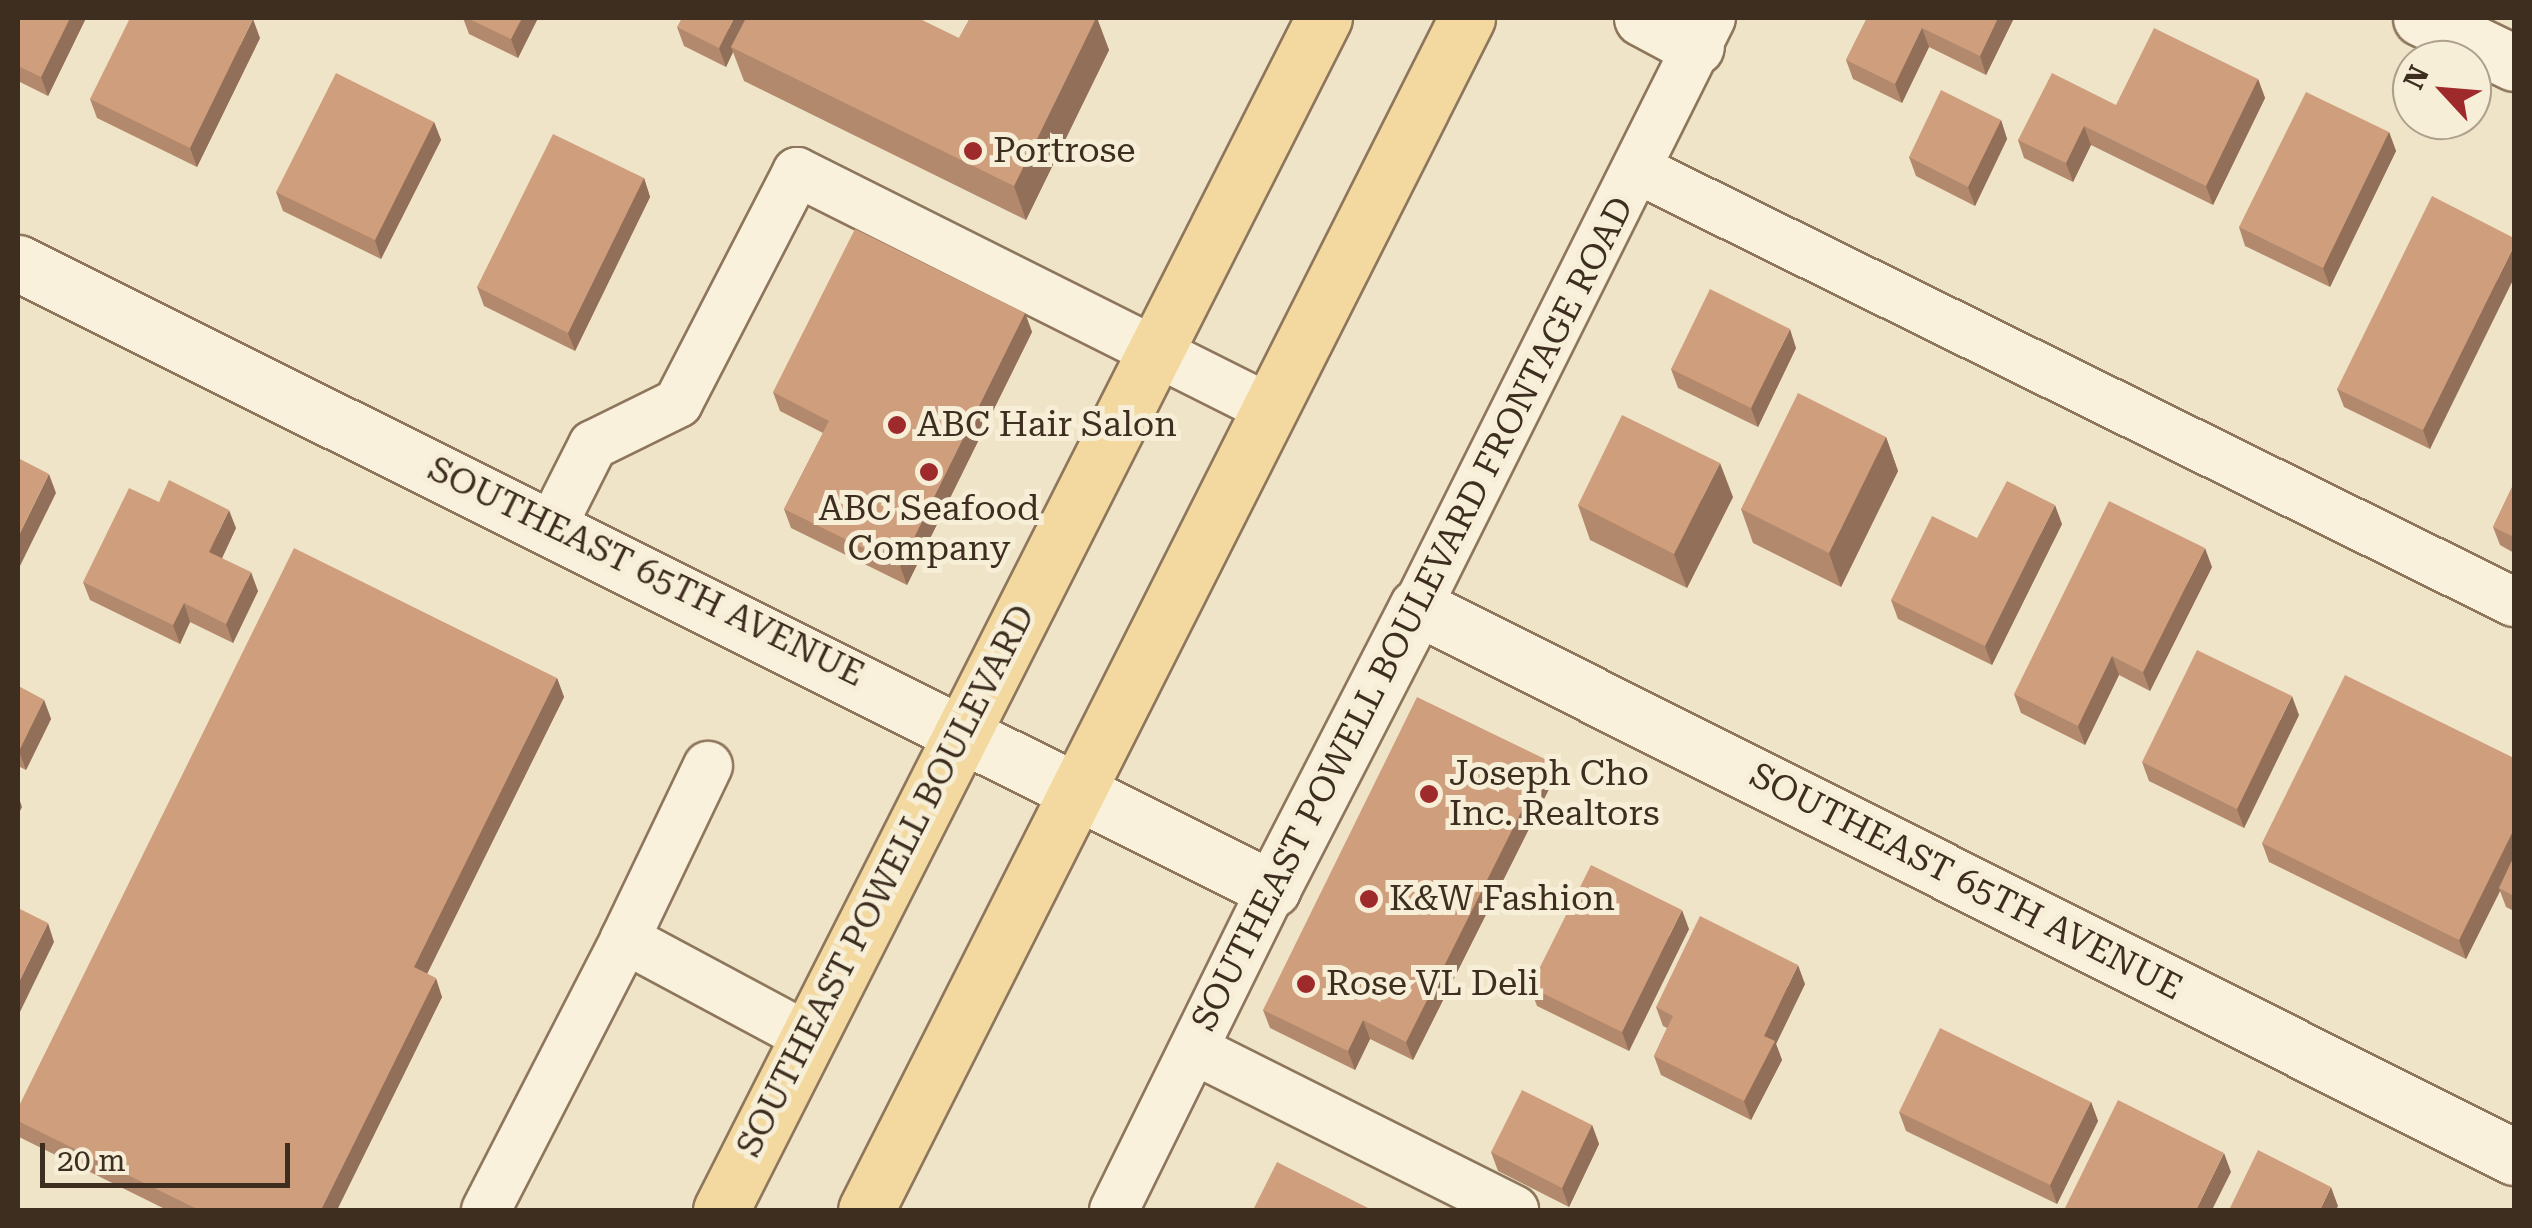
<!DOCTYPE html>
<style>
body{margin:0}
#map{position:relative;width:2532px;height:1228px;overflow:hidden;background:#f0e4c8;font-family:"Roboto Serif",serif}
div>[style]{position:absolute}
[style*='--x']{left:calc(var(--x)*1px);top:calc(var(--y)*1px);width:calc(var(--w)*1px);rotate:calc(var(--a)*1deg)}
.roads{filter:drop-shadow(2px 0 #8d765c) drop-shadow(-2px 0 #8d765c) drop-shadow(0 2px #8d765c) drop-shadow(0 -2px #8d765c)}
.lane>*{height:48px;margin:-24px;padding:0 24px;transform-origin:24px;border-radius:24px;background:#faf1dc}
.street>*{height:55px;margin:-27.5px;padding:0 27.5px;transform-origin:27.5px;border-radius:27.5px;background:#faf1dc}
.primary>*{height:55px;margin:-27.5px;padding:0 27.5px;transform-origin:27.5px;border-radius:27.5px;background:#f3d9a0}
.wall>*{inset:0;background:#b2896c}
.shaded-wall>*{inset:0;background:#916f58}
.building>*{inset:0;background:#cf9f7d}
.dots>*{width:28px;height:28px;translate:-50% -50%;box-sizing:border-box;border:5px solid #f7eed8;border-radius:50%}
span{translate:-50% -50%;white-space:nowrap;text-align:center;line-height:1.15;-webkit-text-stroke:10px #f7eed8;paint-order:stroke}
.poi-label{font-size:35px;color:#3d2e20}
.left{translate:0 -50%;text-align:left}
.street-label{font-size:35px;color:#3d2e20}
.frame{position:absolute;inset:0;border:20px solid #3d2e20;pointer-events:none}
.north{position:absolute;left:2392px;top:40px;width:100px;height:100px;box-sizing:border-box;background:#f7eed8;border:2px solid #ada18e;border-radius:50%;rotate:296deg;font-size:28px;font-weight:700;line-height:40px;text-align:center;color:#3d2e20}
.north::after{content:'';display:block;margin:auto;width:35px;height:45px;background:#9e2a2b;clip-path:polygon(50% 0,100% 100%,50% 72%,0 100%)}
.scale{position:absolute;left:40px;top:1143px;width:250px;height:45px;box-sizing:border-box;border:5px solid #3d2e20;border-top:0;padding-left:12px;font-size:30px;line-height:35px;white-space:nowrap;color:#3d2e20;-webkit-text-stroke:8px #f7eed8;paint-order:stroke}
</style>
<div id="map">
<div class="roads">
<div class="lane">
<div style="--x:1637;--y:169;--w:978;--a:26.28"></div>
<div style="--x:552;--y:526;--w:91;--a:-63.2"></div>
<div style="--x:593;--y:445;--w:95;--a:-26.3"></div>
<div style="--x:678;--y:403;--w:260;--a:-62.7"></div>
<div style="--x:797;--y:172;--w:529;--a:26.61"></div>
<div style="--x:1417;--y:607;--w:658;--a:-63.47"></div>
<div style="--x:625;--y:939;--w:192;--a:-64.4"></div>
<div style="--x:1195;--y:1050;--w:357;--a:26.6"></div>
<div style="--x:486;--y:1210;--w:305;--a:-62.8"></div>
<div style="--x:625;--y:939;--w:208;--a:28.2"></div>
<div style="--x:1114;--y:1210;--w:358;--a:-63.8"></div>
</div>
<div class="street">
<div style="--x:1642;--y:18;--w:61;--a:28.2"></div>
<div style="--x:2421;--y:18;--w:103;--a:25.8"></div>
<div style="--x:18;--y:263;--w:1402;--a:26.53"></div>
<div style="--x:1272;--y:889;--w:317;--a:-62.8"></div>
<div style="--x:1417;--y:607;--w:1227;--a:26.63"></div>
</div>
<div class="primary">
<div style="--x:721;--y:1210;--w:1336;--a:-63.17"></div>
<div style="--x:866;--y:1210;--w:1335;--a:-63.24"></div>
</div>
</div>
<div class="wall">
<div style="clip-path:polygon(18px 18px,86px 18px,48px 96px,18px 81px)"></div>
<div style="clip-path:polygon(463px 18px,538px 18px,518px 58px,469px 34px)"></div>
<div style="clip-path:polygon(970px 18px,1097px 18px,1109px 50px,1026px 220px,744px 81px,733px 52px,726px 67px,684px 46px,677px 27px,959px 38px)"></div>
<div style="clip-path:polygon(1867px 18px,2014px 18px,1986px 75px,1929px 47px,1902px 103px,1853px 79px,1846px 60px)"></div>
<div style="clip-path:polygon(260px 38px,197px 167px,97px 118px,90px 99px)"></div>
<div style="clip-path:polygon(2258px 79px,2265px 98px,2213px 205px,2091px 145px,2073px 182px,2024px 158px,2018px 140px,2116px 105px)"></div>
<div style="clip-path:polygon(2001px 120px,2007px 139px,1975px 206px,1916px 176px,1909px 157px)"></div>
<div style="clip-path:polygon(434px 122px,441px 140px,381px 259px,283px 211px,276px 192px)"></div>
<div style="clip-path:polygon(2389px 132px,2396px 151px,2330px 287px,2245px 246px,2239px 227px)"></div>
<div style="clip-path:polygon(644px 178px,650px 197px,575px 351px,484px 306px,477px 287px)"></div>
<div style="clip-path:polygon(2514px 238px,2430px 449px,2344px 407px,2337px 389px)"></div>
<div style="clip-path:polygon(1025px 313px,1032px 332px,907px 585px,791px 528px,784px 509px,823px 433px,780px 411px,773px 392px)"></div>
<div style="clip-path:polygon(1796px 348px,1758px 427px,1678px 388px,1671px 369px)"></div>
<div style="clip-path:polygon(1886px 437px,1898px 471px,1841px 587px,1753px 543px,1741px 509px)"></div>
<div style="clip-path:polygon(2514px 483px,2514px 553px,2500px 545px,2493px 527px)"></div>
<div style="clip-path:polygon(1733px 497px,1687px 588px,1590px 540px,1578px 505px)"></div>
<div style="clip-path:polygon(2062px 524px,1992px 665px,1898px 619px,1891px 600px)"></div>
<div style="clip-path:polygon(236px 528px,222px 558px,258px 591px,233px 643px,190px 622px,180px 644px,90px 600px,83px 582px)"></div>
<div style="clip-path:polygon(2212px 567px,2150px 691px,2119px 675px,2085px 745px,2021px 713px,2014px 694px)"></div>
<div style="clip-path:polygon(557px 678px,564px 697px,427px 974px,442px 997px,337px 1210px,167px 1210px,19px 1137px,18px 1132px,18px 1108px)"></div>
<div style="clip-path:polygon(18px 686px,44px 700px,51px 719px,26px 770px,18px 766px)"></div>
<div style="clip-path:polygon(2299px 715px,2244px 828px,2149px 781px,2142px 762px)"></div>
<div style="clip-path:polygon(2514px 758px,2514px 911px,2506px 907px,2500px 891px,2466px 959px,2269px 862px,2262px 843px)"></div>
<div style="clip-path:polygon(1554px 779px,1413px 1060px,1370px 1039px,1355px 1070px,1270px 1028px,1263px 1010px)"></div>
<div style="clip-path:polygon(1689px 929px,1629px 1051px,1537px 1006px,1530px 987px)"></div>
<div style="clip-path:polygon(1805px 984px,1776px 1044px,1782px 1060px,1751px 1120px,1661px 1075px,1654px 1056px,1667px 1028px,1663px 1026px,1656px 1007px)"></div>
<div style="clip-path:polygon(2091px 1102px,2098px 1121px,2057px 1204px,1906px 1131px,1899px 1112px)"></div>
<div style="clip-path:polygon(1592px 1125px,1599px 1144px,1569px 1207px,1498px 1171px,1491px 1152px)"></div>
</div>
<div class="shaded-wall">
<div style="clip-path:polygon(70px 18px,86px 18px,48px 96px,41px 77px)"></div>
<div style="clip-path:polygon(522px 18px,538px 18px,518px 58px,511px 39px)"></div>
<div style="clip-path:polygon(734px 18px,750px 18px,731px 47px,733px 52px,726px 67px,719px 48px)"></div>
<div style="clip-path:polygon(1096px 18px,1097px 18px,1109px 50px,1026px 220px,1014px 186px)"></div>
<div style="clip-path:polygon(1998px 18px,2014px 18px,1986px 75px,1980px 56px)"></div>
<div style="clip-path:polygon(253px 19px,260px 38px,197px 167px,190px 148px)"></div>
<div style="clip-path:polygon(1922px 28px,1929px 47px,1902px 103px,1895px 84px)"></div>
<div style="clip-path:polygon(2258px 79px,2265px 98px,2213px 205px,2206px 186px)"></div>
<div style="clip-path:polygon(2001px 120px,2007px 139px,1975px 206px,1968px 187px)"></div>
<div style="clip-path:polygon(434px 122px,441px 140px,381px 259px,375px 240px)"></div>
<div style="clip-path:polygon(2084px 126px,2091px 145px,2073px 182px,2066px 163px)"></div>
<div style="clip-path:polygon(2389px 132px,2396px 151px,2330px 287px,2323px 268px)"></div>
<div style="clip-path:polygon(644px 178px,650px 197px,575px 351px,568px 333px)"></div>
<div style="clip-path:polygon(2514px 246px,2514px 278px,2430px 449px,2423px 430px)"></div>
<div style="clip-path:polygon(1025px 313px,1032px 332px,907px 585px,900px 566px)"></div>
<div style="clip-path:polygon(1790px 329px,1796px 348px,1758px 427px,1751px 408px)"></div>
<div style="clip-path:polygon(1886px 437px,1898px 471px,1841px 587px,1829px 553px)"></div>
<div style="clip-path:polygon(1720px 463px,1733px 497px,1687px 588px,1674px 554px)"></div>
<div style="clip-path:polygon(49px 474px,56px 493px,18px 570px,18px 537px)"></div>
<div style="clip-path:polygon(2055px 505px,2062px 524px,1992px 665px,1985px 646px)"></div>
<div style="clip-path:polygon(229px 510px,236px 528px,216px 571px,209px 552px)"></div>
<div style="clip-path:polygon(2205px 548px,2212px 567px,2150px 691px,2143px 672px)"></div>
<div style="clip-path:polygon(251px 572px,258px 591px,233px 643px,226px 624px)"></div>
<div style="clip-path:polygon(184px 603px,190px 622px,180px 644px,173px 625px)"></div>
<div style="clip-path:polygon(2112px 656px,2119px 675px,2085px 745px,2078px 726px)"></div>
<div style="clip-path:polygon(557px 678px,564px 697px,421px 986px,414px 967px)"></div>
<div style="clip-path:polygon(2292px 696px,2299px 715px,2244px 828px,2237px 809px)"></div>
<div style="clip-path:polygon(44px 700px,51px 719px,26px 770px,19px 751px)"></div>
<div style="clip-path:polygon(1547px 760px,1554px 779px,1413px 1060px,1406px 1042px)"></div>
<div style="clip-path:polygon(18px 795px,22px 807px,18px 815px)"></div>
<div style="clip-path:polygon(2514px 829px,2514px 862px,2499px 888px,2500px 891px,2466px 959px,2459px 940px)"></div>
<div style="clip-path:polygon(1682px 910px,1689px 929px,1629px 1051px,1622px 1032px)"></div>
<div style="clip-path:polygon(48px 923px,54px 942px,18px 1016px,18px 984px)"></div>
<div style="clip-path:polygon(1798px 965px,1805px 984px,1776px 1044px,1782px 1060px,1751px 1120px,1744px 1101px,1764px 1036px)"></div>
<div style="clip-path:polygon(436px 978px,442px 997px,337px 1210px,321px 1210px)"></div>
<div style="clip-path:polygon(1363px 1020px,1370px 1039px,1355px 1070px,1348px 1051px)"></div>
<div style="clip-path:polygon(2091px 1102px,2098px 1121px,2057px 1204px,2050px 1185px)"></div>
<div style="clip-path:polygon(1592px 1125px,1599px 1144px,1569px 1207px,1562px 1188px)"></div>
<div style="clip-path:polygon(2224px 1153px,2231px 1172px,2212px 1210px,2196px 1210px)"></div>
<div style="clip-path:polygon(2331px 1187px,2338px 1206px,2336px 1210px,2320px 1210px)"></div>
</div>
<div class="building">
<div style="clip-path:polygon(18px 18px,70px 18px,41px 77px,18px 66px)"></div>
<div style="clip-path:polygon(130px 18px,249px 18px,253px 19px,190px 148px,90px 99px)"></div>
<div style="clip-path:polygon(467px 18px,522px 18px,511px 39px)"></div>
<div style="clip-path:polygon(682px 18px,734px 18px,719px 48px,677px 27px)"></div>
<div style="clip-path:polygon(746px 18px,918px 18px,959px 38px,970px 18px,1096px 18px,1014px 186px,731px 47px)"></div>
<div style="clip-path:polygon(1867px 18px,1998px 18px,1980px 56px,1922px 28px,1895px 84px,1846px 60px)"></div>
<div style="clip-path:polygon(2154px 28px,2258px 79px,2206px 186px,2084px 126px,2066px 163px,2018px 140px,2052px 73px,2116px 105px)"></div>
<div style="clip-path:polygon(336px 73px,434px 122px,375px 240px,276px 192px)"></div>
<div style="clip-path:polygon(1941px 90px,2001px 120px,1968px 187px,1909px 157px)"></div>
<div style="clip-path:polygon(2306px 92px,2389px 132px,2323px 268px,2239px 227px)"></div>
<div style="clip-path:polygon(553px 134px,644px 178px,568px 333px,477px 287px)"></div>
<div style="clip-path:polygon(2432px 196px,2514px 238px,2514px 246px,2423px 430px,2337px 389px)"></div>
<div style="clip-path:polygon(855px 229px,1025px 313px,900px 566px,784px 509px,829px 421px,773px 392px)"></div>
<div style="clip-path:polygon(1710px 289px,1790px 329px,1751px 408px,1671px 369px)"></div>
<div style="clip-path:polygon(1798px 393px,1886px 437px,1829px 553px,1741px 509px)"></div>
<div style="clip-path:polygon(1622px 415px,1720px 463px,1674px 554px,1578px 505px)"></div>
<div style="clip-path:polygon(18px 458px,49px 474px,18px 537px)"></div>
<div style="clip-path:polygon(169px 480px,229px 510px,209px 552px,251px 572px,226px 624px,184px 603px,173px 625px,83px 582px,129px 488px,159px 502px)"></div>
<div style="clip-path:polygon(2007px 481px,2055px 505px,1985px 646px,1891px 600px,1932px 516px,1977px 538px)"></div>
<div style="clip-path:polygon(2514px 483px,2514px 537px,2493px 527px)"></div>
<div style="clip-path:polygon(2109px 501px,2205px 548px,2143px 672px,2112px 656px,2078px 726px,2014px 694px)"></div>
<div style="clip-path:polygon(294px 548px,557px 678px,414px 967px,436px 978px,321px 1210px,199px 1210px,18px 1121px,18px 1108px)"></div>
<div style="clip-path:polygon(2197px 650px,2292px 696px,2237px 809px,2142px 762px)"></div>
<div style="clip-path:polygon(2345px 675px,2514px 758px,2514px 829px,2459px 940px,2262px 843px)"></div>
<div style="clip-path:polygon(18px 686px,44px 700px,19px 751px,18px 750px)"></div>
<div style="clip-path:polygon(1417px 697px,1547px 760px,1406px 1042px,1363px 1020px,1348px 1051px,1263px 1010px)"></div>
<div style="clip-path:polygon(2514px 856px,2514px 896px,2499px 888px)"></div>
<div style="clip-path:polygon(1591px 865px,1682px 910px,1622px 1032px,1530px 987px)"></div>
<div style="clip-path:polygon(18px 908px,48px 923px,18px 984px)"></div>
<div style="clip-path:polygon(1700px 916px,1798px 965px,1764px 1036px,1775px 1041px,1744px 1101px,1654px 1056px,1673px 1016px,1656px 1007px)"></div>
<div style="clip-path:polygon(1940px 1028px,2091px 1102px,2050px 1185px,1899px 1112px)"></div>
<div style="clip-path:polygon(1522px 1090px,1592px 1125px,1562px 1188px,1491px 1152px)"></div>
<div style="clip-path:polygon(2118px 1100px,2224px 1153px,2196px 1210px,2064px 1210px)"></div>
<div style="clip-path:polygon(2258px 1150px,2331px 1187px,2320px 1210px,2229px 1210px)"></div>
<div style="clip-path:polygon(1277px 1162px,1372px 1210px,1253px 1210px)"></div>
</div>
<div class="dots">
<div style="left:973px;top:151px;background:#9e2a2b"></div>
<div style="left:897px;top:425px;background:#9e2a2b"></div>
<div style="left:929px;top:472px;background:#9e2a2b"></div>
<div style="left:1429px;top:794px;background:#9e2a2b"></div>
<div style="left:1369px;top:899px;background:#9e2a2b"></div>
<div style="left:1306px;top:984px;background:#9e2a2b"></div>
</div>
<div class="poi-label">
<span class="left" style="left:993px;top:151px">Portrose</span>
<span class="left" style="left:917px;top:425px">ABC Hair Salon</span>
<span style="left:929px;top:529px">ABC Seafood<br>Company</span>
<span class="left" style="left:1449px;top:794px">Joseph Cho<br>Inc. Realtors</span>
<span class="left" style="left:1389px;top:899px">K&amp;W Fashion</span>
<span class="left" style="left:1326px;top:984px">Rose VL Deli</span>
</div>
<div class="street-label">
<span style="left:646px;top:572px;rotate:26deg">SOUTHEAST 65TH AVENUE</span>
<span style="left:1413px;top:614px;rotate:-63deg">SOUTHEAST POWELL BOULEVARD FRONTAGE ROAD</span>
<span style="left:886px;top:881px;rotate:-63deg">SOUTHEAST POWELL BOULEVARD</span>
<span style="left:1966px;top:882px;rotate:27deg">SOUTHEAST 65TH AVENUE</span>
</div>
<div class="frame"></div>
<div class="north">N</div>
<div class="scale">20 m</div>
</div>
